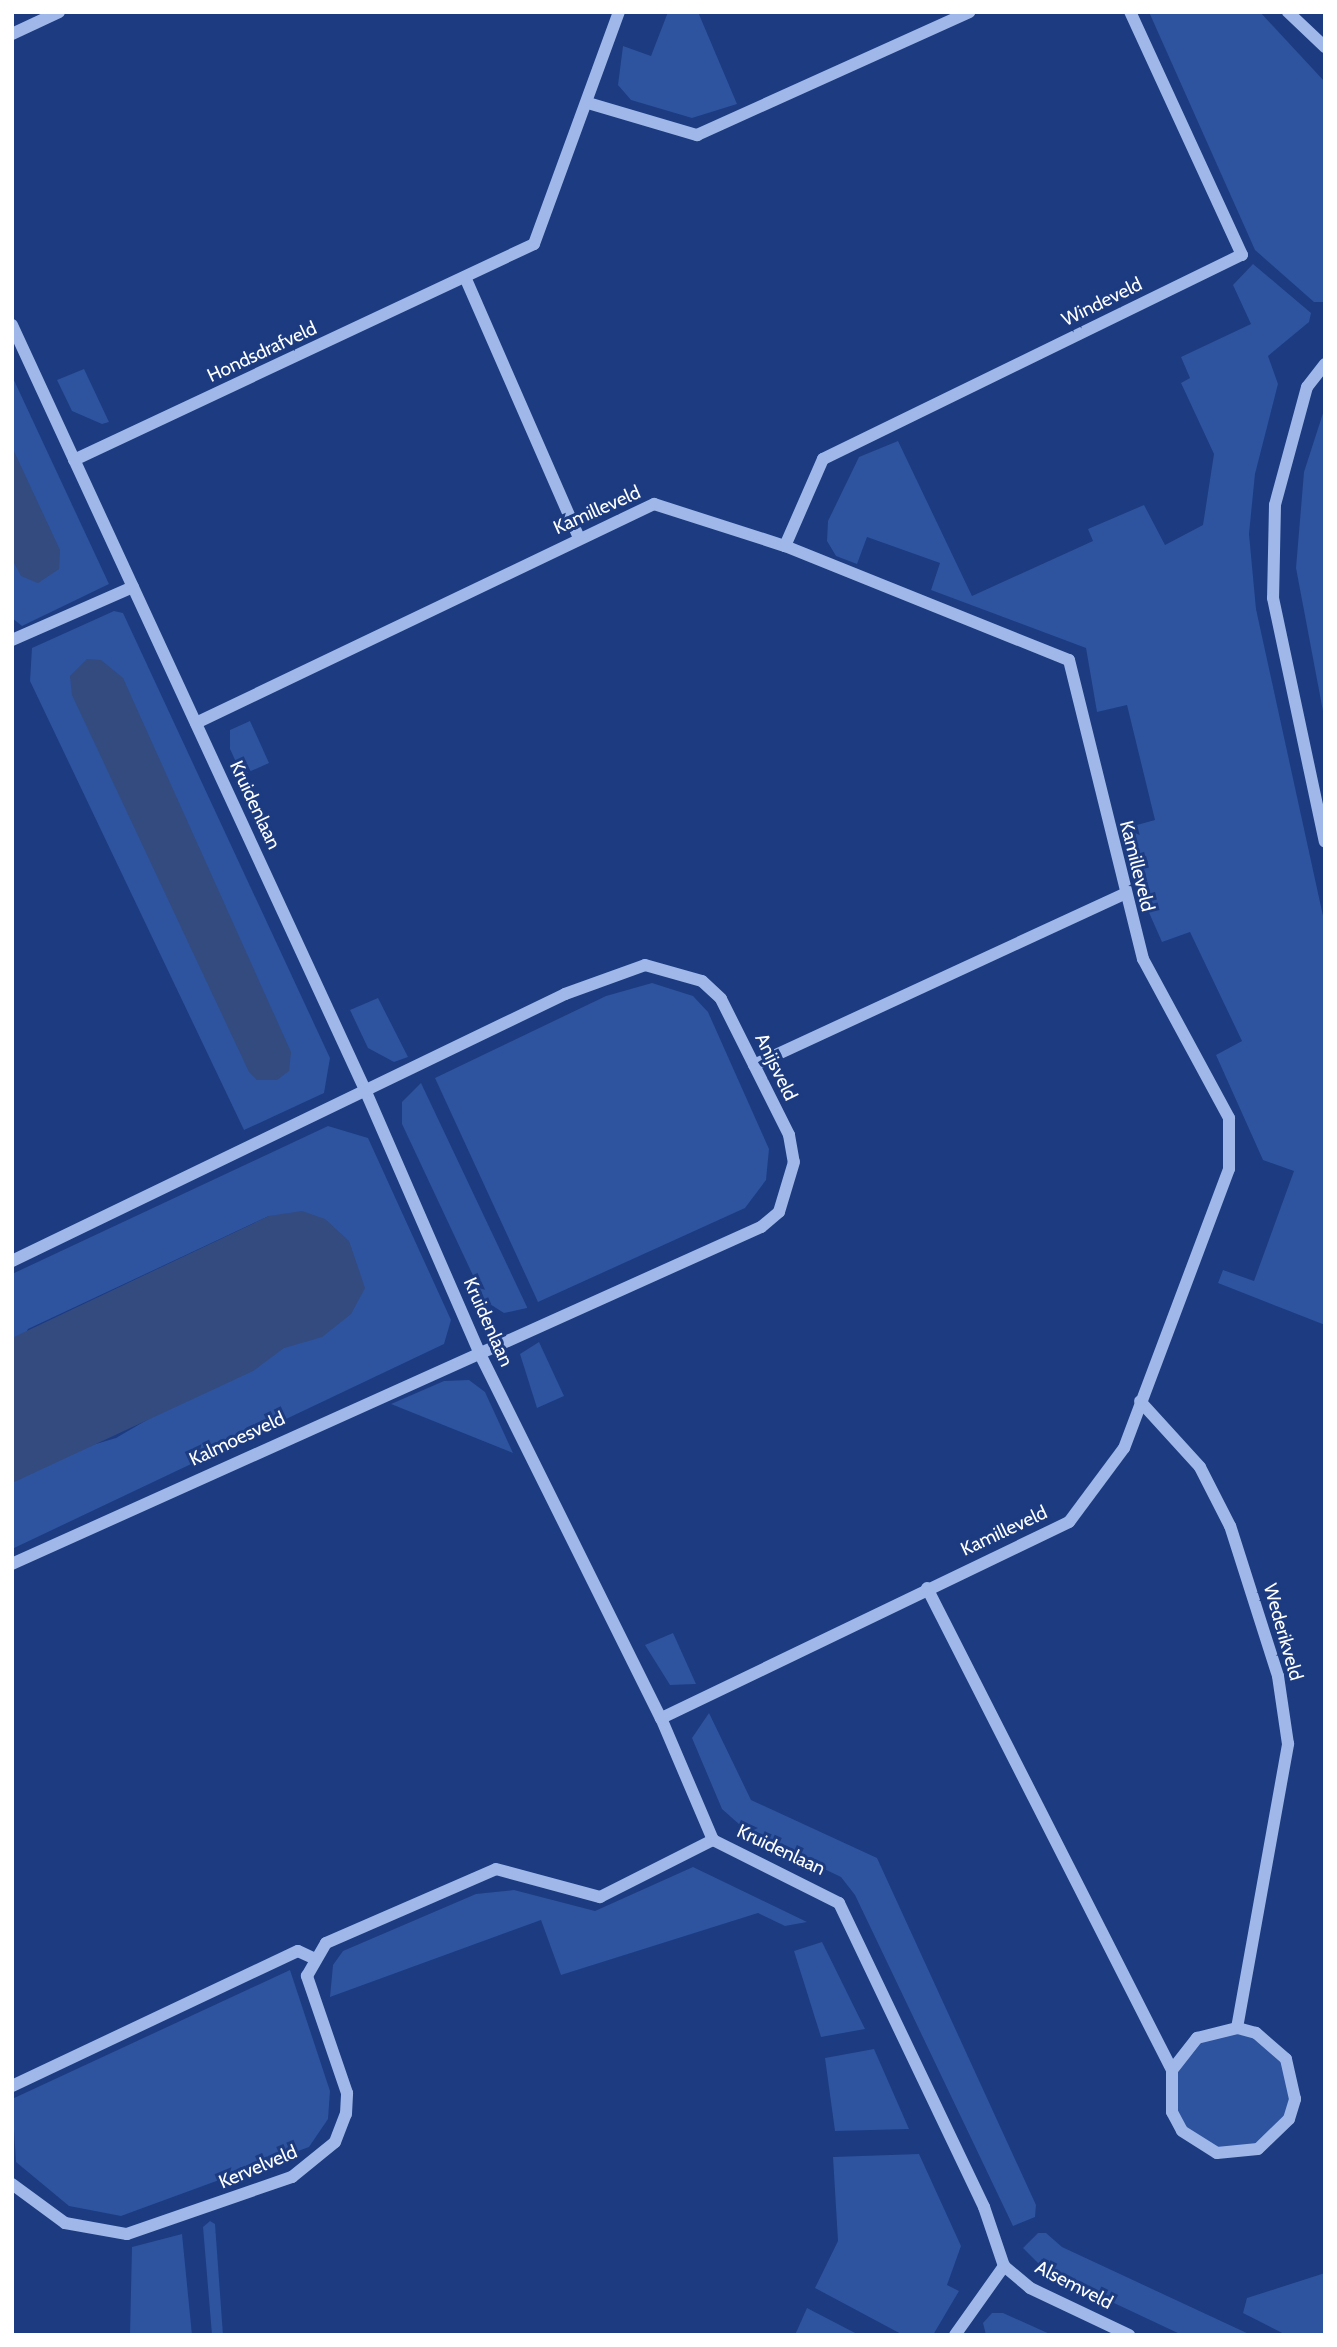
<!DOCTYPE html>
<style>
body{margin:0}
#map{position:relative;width:1337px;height:2347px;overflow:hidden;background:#1c3b80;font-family:Cabin,sans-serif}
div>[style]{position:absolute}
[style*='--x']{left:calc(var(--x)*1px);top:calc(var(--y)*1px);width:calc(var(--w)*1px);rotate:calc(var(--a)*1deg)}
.green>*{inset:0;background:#2e539f}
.round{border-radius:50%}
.water>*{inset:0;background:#334b7e}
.minor>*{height:12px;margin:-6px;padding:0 6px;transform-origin:6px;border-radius:6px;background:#9fb8e9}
span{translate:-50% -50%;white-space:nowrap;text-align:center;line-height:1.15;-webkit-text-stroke:6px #1c3b80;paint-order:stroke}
.street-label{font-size:19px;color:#fff}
.frame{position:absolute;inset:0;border:14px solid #fff;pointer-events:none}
</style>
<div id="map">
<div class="green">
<div style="clip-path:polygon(668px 12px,698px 12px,737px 104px,692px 118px,631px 100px,618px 85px,623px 46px,651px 56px)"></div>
<div style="clip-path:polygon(1149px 12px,1260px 12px,1325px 82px,1325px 302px,1314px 302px,1255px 250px)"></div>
<div style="clip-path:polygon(1253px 264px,1311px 313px,1309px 322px,1268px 356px,1278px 384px,1255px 474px,1249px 534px,1256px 609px,1325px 925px,1325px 1325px,1218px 1283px,1223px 1270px,1254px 1281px,1294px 1171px,1263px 1160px,1216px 1055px,1242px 1041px,1190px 932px,1162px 942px,1136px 883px,1126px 828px,1155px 820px,1127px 705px,1097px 712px,1086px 648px,931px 590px,940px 563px,867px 537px,857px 564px,836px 556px,827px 541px,828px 521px,859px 457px,898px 441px,972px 596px,1093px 541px,1088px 529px,1144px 505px,1165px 545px,1203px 525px,1214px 454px,1181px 383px,1190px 378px,1181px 357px,1251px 324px,1233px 285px)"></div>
<div style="clip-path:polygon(84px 369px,109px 422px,102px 424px,72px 411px,57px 380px)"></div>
<div style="clip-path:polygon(12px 376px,109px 584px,22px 626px,12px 618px)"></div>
<div style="clip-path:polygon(1325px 407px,1325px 722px,1296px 568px,1304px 472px)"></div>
<div style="clip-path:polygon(114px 611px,123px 613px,330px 1058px,324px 1093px,244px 1130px,30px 681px,32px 648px)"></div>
<div style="clip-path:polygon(250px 721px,269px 763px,242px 775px,230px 749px,230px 730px)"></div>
<div style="clip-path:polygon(652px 983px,693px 996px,708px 1012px,769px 1149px,766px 1180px,745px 1208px,538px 1302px,435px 1078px,606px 996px)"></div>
<div style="clip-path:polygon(378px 998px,408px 1057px,394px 1062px,368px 1048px,350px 1010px)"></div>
<div style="clip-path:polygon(421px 1083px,527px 1307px,527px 1308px,504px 1313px,485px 1301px,402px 1124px,402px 1102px)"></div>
<div style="clip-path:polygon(328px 1126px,368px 1138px,451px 1320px,444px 1344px,12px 1549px,12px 1469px,116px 1438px,164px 1410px,269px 1216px,28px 1329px,12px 1360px,12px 1274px)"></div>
<div style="clip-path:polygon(539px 1342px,564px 1396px,537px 1408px,520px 1354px)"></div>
<div style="clip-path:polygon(469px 1380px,485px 1392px,513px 1453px,391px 1404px,444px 1381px)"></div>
<div style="clip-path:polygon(673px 1633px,696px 1684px,670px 1685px,645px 1645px)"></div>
<div style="clip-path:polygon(709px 1713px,751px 1800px,877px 1858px,1036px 2205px,1035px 2217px,1013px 2226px,855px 1895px,841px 1877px,749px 1833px,722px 1809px,692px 1738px)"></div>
<div style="clip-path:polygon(693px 1867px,807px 1922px,785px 1926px,758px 1913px,561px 1975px,541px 1920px,330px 1997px,333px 1965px,343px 1951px,476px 1894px,514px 1890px,595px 1911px)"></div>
<div style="clip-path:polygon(822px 1942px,865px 2029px,821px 2037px,794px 1951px)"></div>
<div style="clip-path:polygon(290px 1970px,330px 2091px,328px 2119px,309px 2147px,121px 2216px,69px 2206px,16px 2162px,12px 2099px)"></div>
<div class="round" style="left:1170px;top:2031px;width:122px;height:122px"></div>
<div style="clip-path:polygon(874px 2049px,909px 2129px,835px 2131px,825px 2058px)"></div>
<div style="clip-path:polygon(919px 2154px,961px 2246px,947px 2285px,959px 2291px,933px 2335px,903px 2335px,815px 2288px,838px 2241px,833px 2157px)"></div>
<div style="clip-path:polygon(210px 2221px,215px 2224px,223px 2335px,212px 2335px,203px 2227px)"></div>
<div style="clip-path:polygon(1038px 2233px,1046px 2233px,1062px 2247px,1251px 2335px,1182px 2335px,1046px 2271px,1023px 2248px)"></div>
<div style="clip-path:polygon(182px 2234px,192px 2335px,130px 2335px,132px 2247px)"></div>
<div style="clip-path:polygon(1325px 2273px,1325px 2335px,1286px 2335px,1243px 2313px,1247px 2298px)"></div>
<div style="clip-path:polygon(807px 2308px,859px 2335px,795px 2335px)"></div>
<div style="clip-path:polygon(992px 2313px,1003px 2313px,1052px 2335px,986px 2335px,983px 2323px)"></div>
</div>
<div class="water">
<div style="clip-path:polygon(12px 447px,60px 550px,59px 569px,38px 583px,21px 576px,12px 559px)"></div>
<div style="clip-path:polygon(87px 659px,101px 660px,123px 678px,291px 1052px,289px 1071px,277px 1080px,257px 1080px,249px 1072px,72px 695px,70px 676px)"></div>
<div style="clip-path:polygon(302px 1211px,325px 1219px,349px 1241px,365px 1288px,351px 1314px,322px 1337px,284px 1348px,253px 1371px,12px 1483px,12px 1338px,269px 1216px)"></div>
</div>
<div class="minor">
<div style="--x:1288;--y:12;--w:51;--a:43.4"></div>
<div style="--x:12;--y:34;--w:52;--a:-25.1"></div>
<div style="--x:588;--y:103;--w:114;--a:16.4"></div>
<div style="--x:697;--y:135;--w:299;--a:-24.3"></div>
<div style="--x:465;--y:277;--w:285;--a:66.4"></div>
<div style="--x:12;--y:325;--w:845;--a:65.22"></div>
<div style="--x:366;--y:1092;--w:281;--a:66.5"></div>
<div style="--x:478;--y:1350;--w:411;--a:63.6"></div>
<div style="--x:661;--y:1718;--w:133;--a:66.9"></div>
<div style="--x:713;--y:1840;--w:141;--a:26.6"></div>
<div style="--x:839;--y:1903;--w:337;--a:64.5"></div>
<div style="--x:984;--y:2207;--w:62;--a:71.3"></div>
<div style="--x:1325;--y:364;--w:29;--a:128"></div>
<div style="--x:1307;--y:387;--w:122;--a:105.2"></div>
<div style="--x:1275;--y:505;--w:93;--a:91.2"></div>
<div style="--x:1273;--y:598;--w:249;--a:78"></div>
<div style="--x:74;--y:460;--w:508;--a:-25.15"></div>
<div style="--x:534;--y:244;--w:247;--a:-69.9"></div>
<div style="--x:785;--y:546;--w:95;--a:-66.4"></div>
<div style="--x:823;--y:459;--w:466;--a:-26"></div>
<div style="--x:1242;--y:255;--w:268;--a:-114.7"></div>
<div style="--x:12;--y:640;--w:132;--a:-23.7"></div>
<div style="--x:196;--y:723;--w:508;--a:-25.56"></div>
<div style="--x:654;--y:504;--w:138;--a:17.8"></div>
<div style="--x:785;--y:546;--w:306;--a:21.9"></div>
<div style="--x:1069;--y:660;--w:308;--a:76.1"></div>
<div style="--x:1143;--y:959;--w:181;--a:61.6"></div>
<div style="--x:1229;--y:1118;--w:51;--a:90"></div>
<div style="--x:1229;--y:1169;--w:298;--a:110.6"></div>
<div style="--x:1124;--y:1448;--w:92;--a:126.6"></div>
<div style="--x:1069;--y:1522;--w:453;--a:154.3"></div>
<div style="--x:754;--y:1065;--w:405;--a:-24.8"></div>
<div style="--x:12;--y:1261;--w:614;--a:-25.77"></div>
<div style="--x:565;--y:994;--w:85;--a:-19.9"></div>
<div style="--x:645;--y:965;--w:59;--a:15.7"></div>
<div style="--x:702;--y:981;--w:26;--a:43"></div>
<div style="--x:721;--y:999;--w:152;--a:63.4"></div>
<div style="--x:789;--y:1135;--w:27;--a:80"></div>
<div style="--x:794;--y:1162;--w:52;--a:106.7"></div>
<div style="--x:779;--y:1212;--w:23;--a:140"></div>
<div style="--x:761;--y:1227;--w:821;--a:155.78"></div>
<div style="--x:927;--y:1588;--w:541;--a:63.06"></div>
<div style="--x:1172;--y:2070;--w:42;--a:90"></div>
<div style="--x:1172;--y:2112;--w:21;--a:62"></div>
<div style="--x:1182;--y:2131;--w:41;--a:32.2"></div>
<div style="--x:1217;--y:2153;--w:41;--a:-5.6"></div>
<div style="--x:1258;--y:2149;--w:43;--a:-44.1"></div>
<div style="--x:1289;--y:2119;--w:21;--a:-73"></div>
<div style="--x:1295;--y:2099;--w:41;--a:-102.7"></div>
<div style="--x:1286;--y:2059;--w:40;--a:-139"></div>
<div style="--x:1256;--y:2033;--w:20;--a:-165"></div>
<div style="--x:1237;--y:2028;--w:289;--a:-79.8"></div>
<div style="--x:1288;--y:1744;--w:69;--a:-98.4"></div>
<div style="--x:1278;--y:1676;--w:157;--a:-107.7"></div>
<div style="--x:1230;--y:1526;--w:66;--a:-117"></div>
<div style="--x:1200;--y:1467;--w:89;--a:-132.3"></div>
<div style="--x:1172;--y:2070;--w:41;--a:-52"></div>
<div style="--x:1197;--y:2038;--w:41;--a:-14"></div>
<div style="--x:12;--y:2086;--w:316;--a:-25.3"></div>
<div style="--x:298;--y:1951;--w:17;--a:25"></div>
<div style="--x:12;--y:2184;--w:66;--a:36.3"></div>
<div style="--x:65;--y:2223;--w:63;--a:10.1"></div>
<div style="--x:127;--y:2234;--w:175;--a:-19.1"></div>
<div style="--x:292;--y:2177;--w:55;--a:-39.1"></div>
<div style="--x:335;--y:2142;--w:30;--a:-69"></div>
<div style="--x:346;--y:2114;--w:21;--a:-87"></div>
<div style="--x:347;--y:2093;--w:124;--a:-108.9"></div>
<div style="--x:307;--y:1976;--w:38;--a:-60"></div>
<div style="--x:326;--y:1943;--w:185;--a:-23.5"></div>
<div style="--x:496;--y:1869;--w:108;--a:15.1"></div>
<div style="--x:600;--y:1897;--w:127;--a:-26.8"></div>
<div style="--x:955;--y:2335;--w:85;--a:-54.6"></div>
<div style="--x:1004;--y:2266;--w:34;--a:40"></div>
<div style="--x:1030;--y:2288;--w:110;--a:25.4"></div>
</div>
<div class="street-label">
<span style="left:1102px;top:302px;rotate:-26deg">Windeveld</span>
<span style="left:262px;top:352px;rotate:-25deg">Hondsdrafveld</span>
<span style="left:597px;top:510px;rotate:-24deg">Kamilleveld</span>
<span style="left:255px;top:805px;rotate:65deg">Kruidenlaan</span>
<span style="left:1137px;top:866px;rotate:76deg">Kamilleveld</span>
<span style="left:776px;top:1067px;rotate:64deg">Anijsveld</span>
<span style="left:488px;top:1322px;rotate:66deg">Kruidenlaan</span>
<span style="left:237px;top:1439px;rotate:-25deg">Kalmoesveld</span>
<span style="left:1004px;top:1531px;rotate:-25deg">Kamilleveld</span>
<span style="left:1283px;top:1632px;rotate:74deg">Wederikveld</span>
<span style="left:781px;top:1850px;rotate:25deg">Kruidenlaan</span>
<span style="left:258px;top:2167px;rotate:-23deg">Kervelveld</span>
<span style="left:1074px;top:2285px;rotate:27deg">Alsemveld</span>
</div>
<div class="frame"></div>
</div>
